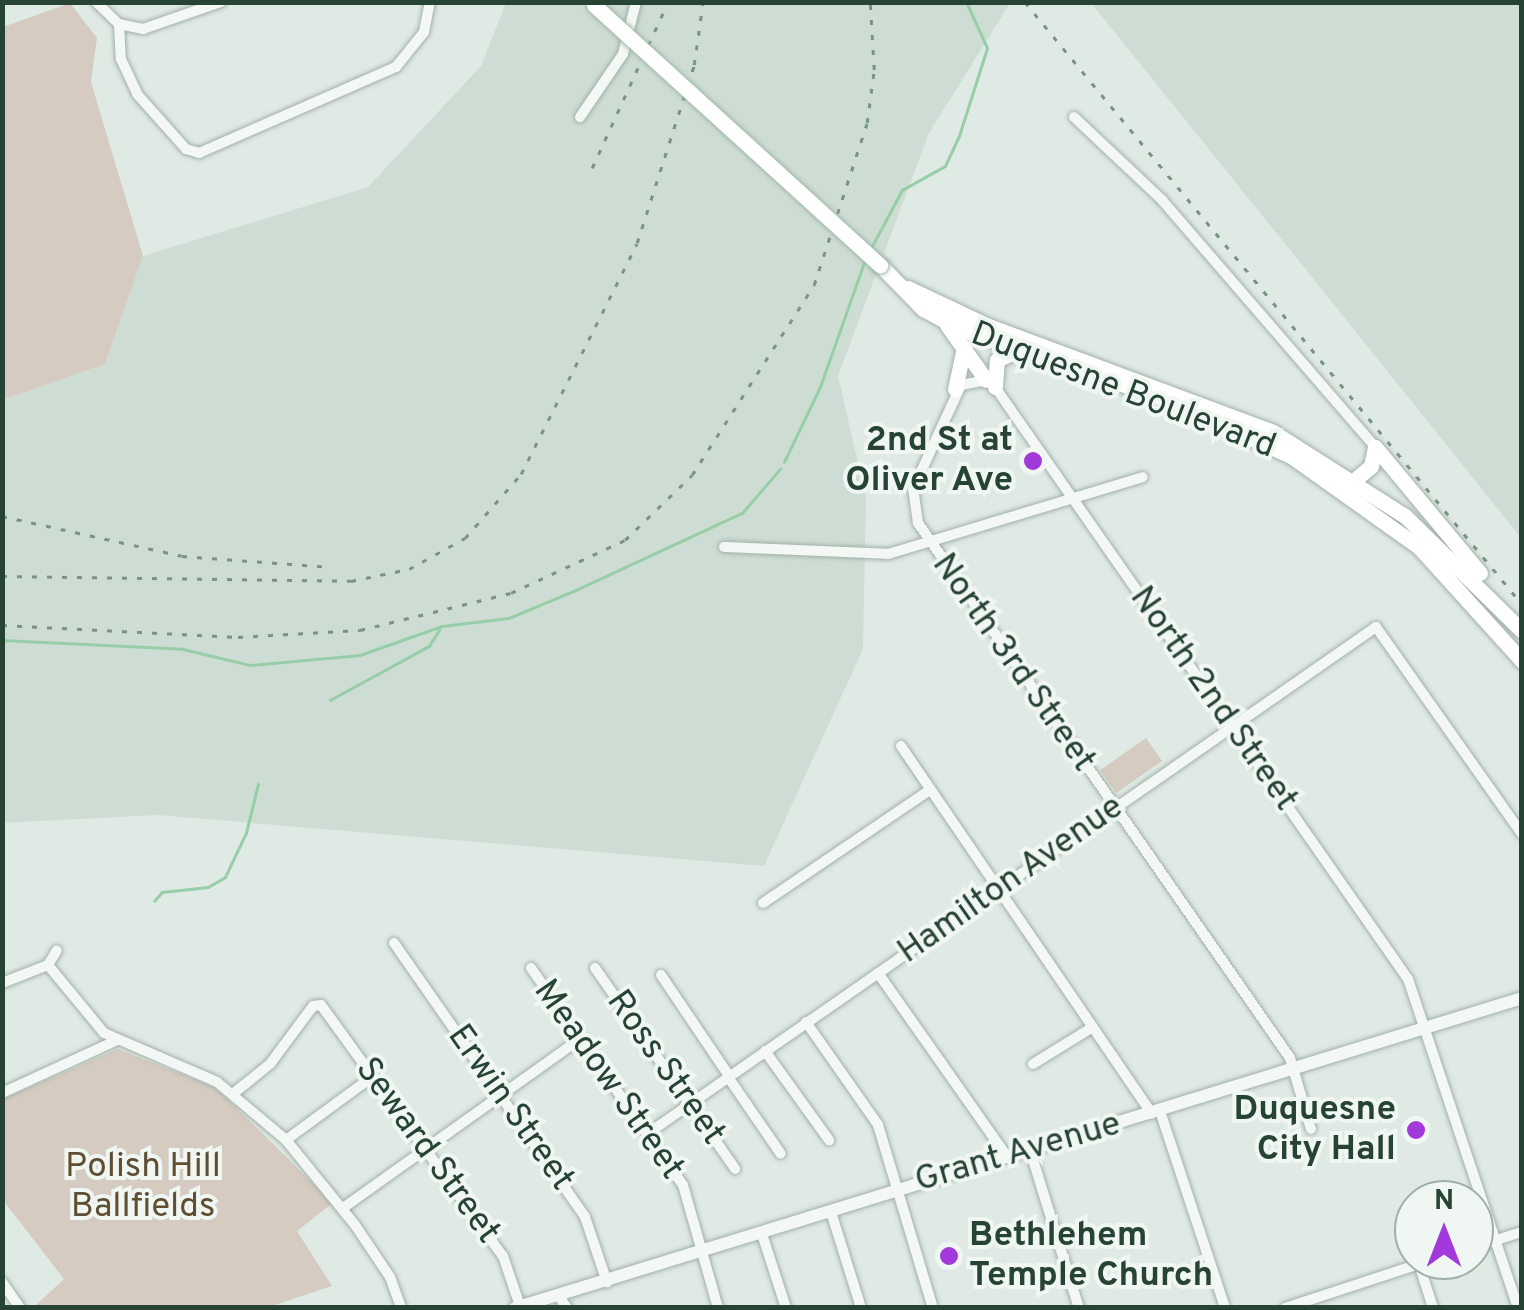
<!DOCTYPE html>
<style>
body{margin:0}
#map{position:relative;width:1524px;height:1310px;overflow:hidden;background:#e0eae4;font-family:Overpass,sans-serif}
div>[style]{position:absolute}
.built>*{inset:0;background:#ceddd3}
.green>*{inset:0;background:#d5cbc0;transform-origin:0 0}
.stream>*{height:2.5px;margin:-1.25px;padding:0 1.25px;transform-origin:1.25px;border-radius:1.25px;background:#97cea8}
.roads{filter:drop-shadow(0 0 2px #a1b1a8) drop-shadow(0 0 2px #a1b1a8)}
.minor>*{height:10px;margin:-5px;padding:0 5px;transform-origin:5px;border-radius:5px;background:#f3f8f5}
.tertiary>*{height:12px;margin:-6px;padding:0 6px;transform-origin:6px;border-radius:6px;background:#f3f8f5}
.primary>*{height:15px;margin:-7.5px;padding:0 7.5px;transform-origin:7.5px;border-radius:7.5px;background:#fff}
.rail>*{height:2.5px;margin-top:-1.25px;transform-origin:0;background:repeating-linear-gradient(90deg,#789584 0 5px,transparent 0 15px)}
.bridges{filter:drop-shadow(0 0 2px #9eb7a8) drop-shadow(0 0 2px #9eb7a8)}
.primary-bridge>*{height:15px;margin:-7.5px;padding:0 7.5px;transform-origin:7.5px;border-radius:7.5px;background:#fff}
.dots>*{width:28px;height:28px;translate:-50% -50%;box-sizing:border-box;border:5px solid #f0f7f3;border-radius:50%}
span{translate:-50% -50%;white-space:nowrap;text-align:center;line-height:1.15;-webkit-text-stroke:8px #f0f7f3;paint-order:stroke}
.street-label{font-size:35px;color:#274333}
.poi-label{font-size:35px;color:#274333;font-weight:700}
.right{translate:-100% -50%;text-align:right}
.left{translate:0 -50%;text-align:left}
.park-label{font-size:35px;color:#604e33}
.frame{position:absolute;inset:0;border:5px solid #274333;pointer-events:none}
.north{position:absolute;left:1394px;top:1180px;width:100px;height:100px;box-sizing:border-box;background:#f0f7f3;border:2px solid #a0afa6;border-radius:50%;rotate:0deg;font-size:28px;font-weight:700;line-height:40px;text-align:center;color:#274333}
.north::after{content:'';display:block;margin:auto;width:35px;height:45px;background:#a139db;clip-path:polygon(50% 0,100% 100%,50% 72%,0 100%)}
</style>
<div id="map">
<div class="built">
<i style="clip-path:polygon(506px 3px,1010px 3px,929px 133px,838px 376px,866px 497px,863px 649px,764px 866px,157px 815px,3px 823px,3px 400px,105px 364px,143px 256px,368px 187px,481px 66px)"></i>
<i style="clip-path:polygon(1091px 3px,1521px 3px,1521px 538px,1291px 251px)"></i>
</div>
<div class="green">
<i style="clip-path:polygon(70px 3px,97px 38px,91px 82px,143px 256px,105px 364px,3px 400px,3px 27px)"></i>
<i style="left:1146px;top:738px;width:28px;height:56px;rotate:55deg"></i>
<i style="clip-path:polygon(118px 1049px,216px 1088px,333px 1203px,297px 1231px,332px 1286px,269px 1307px,34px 1307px,64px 1279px,3px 1200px,3px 1099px)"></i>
</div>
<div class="stream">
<i style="left:871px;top:248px;width:66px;rotate:-61.9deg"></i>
<i style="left:902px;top:190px;width:49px;rotate:-29.2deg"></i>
<i style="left:945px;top:166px;width:33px;rotate:-65deg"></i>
<i style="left:959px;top:136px;width:92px;rotate:-72.3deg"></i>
<i style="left:987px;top:48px;width:51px;rotate:-114.5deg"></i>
<i style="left:784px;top:462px;width:83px;rotate:-64.4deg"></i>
<i style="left:820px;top:387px;width:135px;rotate:-70.5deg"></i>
<i style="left:2px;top:640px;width:181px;rotate:2.8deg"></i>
<i style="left:183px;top:649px;width:69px;rotate:13.4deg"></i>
<i style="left:250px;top:665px;width:110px;rotate:-5.2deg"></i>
<i style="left:360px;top:655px;width:87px;rotate:-19.5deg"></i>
<i style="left:442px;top:626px;width:67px;rotate:-6.8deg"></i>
<i style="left:509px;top:618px;width:73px;rotate:-22.7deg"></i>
<i style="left:576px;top:590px;width:183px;rotate:-24.9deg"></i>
<i style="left:742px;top:513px;width:58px;rotate:-49.2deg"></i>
<i style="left:330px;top:700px;width:113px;rotate:-28.6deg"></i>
<i style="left:429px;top:646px;width:19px;rotate:-58deg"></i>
<i style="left:154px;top:901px;width:12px;rotate:-48deg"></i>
<i style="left:162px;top:892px;width:46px;rotate:-6.2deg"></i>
<i style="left:208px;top:887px;width:20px;rotate:-30deg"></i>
<i style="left:225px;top:877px;width:49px;rotate:-64.5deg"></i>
<i style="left:246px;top:833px;width:50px;rotate:-76.2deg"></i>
</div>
<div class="roads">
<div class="minor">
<i style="left:96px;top:2px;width:32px;rotate:44deg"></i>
<i style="left:119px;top:24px;width:25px;rotate:12deg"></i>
<i style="left:143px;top:29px;width:83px;rotate:-19.1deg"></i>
<i style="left:119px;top:24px;width:35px;rotate:87deg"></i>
<i style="left:121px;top:59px;width:38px;rotate:65deg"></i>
<i style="left:137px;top:94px;width:74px;rotate:48.3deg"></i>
<i style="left:186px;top:149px;width:14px;rotate:17deg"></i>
<i style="left:199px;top:153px;width:215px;rotate:-23.6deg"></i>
<i style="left:396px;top:67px;width:45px;rotate:-51.3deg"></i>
<i style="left:424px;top:32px;width:31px;rotate:-79deg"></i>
<i style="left:580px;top:117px;width:76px;rotate:-55.7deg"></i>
<i style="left:623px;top:54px;width:54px;rotate:-76deg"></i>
<i style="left:1074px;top:117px;width:121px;rotate:43.3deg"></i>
<i style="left:1162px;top:200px;width:326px;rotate:49.2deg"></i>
<i style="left:724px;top:547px;width:164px;rotate:2.4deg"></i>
<i style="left:888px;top:554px;width:266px;rotate:-16.8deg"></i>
<i style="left:901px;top:746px;width:445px;rotate:55.7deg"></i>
<i style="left:763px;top:903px;width:198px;rotate:-34.1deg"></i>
<i style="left:394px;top:943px;width:334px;rotate:55.1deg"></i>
<i style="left:585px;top:1217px;width:69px;rotate:71.3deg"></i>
<i style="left:48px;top:965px;width:88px;rotate:50.5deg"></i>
<i style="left:104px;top:1033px;width:123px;rotate:23.4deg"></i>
<i style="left:217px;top:1082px;width:90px;rotate:40deg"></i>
<i style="left:286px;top:1140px;width:109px;rotate:50.9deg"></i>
<i style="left:355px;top:1225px;width:63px;rotate:56.1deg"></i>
<i style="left:390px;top:1277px;width:33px;rotate:70deg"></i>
<i style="left:531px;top:968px;width:265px;rotate:55deg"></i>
<i style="left:683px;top:1185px;width:128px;rotate:74.1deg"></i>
<i style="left:595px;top:968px;width:245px;rotate:55.1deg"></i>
<i style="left:878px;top:973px;width:226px;rotate:54.9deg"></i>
<i style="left:661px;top:975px;width:122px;rotate:56deg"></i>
<i style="left:2px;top:983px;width:49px;rotate:-21.4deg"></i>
<i style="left:48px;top:965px;width:17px;rotate:-59deg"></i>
<i style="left:806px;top:1022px;width:126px;rotate:55deg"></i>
<i style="left:878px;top:1125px;width:191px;rotate:73.3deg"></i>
<i style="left:765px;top:1051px;width:110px;rotate:54.3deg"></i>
<i style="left:1033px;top:1064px;width:68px;rotate:-31.8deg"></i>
<i style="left:728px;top:1077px;width:93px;rotate:55.5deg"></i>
<i style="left:2px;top:1093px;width:127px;rotate:-24.7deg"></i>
<i style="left:234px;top:1093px;width:46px;rotate:-38.9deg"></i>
<i style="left:270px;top:1064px;width:72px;rotate:-53.4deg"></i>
<i style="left:313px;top:1006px;width:8px;rotate:-7deg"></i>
<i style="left:321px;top:1005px;width:310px;rotate:54.1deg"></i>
<i style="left:503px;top:1256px;width:53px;rotate:71.2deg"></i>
<i style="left:1160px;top:1111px;width:207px;rotate:71.7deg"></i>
<i style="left:1311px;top:1129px;width:74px;rotate:-106.5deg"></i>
<i style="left:1290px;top:1058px;width:652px;rotate:-124.81deg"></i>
<i style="left:918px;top:523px;width:34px;rotate:-98deg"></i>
<i style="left:913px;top:489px;width:115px;rotate:-65.2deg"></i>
<i style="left:961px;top:385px;width:25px;rotate:-11deg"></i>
<i style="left:986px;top:380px;width:11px;rotate:38deg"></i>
<i style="left:995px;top:387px;width:722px;rotate:55.1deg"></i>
<i style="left:1408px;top:979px;width:347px;rotate:71.5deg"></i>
<i style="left:647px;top:1134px;width:888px;rotate:-34.82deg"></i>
<i style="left:1376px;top:627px;width:253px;rotate:54.8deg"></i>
<i style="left:286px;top:1140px;width:107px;rotate:-36.2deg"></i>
<i style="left:1030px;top:1150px;width:165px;rotate:72.8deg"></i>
<i style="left:343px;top:1208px;width:291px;rotate:-35.5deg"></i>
<i style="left:831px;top:1212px;width:101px;rotate:72.6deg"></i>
<i style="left:762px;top:1234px;width:78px;rotate:72deg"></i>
<i style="left:1474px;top:1247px;width:50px;rotate:-17.4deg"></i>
<i style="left:1419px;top:1264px;width:46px;rotate:72.3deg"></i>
<i style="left:2px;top:1282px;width:32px;rotate:55deg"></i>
<i style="left:558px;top:1295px;width:16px;rotate:55deg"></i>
<i style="left:1285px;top:1308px;width:154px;rotate:-18.2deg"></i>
</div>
<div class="tertiary">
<i style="left:515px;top:1308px;width:1054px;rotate:-17.11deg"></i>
</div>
<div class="primary">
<i style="left:880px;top:265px;width:62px;rotate:45.7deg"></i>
<i style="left:923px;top:309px;width:42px;rotate:28.4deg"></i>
<i style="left:960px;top:329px;width:208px;rotate:18.8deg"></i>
<i style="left:1157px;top:396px;width:147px;rotate:24.1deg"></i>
<i style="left:1291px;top:456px;width:157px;rotate:35.4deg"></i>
<i style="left:1419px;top:547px;width:154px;rotate:47.9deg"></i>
<i style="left:908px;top:288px;width:86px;rotate:25.4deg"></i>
<i style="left:986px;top:325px;width:306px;rotate:20.4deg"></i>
<i style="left:1273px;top:432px;width:156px;rotate:32.5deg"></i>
<i style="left:1405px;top:516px;width:164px;rotate:44.5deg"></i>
<i style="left:947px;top:325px;width:67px;rotate:54.7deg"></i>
<i style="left:995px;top:387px;width:27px;rotate:-86deg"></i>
<i style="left:997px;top:360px;width:22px;rotate:-27deg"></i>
<i style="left:955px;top:389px;width:43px;rotate:-77.9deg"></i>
<i style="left:1375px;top:447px;width:164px;rotate:50.2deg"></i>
<i style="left:1351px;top:483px;width:26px;rotate:-40deg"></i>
<i style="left:1371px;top:466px;width:19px;rotate:-78deg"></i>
</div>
</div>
<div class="rail">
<i style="left:1025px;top:2px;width:781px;rotate:50.46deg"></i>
<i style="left:592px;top:168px;width:183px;rotate:-65.4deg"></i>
<i style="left:2px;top:516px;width:184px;rotate:12.5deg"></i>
<i style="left:182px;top:556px;width:149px;rotate:4.2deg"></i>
<i style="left:2px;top:576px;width:349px;rotate:0.8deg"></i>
<i style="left:351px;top:581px;width:59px;rotate:-11.7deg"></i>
<i style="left:409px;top:569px;width:64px;rotate:-29deg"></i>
<i style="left:465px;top:538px;width:85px;rotate:-48.8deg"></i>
<i style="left:521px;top:474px;width:258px;rotate:-63.3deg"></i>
<i style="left:637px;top:243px;width:187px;rotate:-72.2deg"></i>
<i style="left:694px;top:65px;width:64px;rotate:-81.9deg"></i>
<i style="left:2px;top:625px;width:236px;rotate:2.9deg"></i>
<i style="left:238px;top:637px;width:122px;rotate:-3.3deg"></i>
<i style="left:360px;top:630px;width:155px;rotate:-13.8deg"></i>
<i style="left:511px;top:593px;width:126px;rotate:-24.9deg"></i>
<i style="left:625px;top:540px;width:93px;rotate:-44.1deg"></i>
<i style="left:692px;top:475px;width:226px;rotate:-57.3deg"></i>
<i style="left:814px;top:285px;width:170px;rotate:-71.9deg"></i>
<i style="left:867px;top:123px;width:53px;rotate:-82.5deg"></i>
<i style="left:874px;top:70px;width:68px;rotate:-93.4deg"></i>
</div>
<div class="bridges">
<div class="primary-bridge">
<i style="left:594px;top:5px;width:387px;rotate:42.3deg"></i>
</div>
</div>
<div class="dots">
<i style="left:1033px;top:461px;background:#a139db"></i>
<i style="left:1416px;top:1130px;background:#a139db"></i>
<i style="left:949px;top:1256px;background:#a139db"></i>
</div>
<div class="street-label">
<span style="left:1123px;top:391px;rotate:21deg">Duquesne Boulevard</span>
<span style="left:1013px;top:663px;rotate:55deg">North 3rd Street</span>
<span style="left:1213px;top:699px;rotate:55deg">North 2nd Street</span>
<span style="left:1011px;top:880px;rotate:-35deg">Hamilton Avenue</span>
<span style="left:665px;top:1068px;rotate:55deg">Ross Street</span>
<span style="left:608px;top:1080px;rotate:55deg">Meadow Street</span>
<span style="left:510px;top:1108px;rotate:55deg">Erwin Street</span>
<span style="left:427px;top:1151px;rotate:54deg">Seward Street</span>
<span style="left:1018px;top:1153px;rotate:-16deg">Grant Avenue</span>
</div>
<div class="poi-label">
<span class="right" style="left:1013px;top:461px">2nd St at<br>Oliver Ave</span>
<span class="right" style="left:1396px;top:1130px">Duquesne<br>City Hall</span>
<span class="left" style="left:969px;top:1256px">Bethlehem<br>Temple Church</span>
</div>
<div class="park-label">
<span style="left:143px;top:1187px">Polish Hill<br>Ballfields</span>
</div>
<div class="frame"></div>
<div class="north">N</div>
</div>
